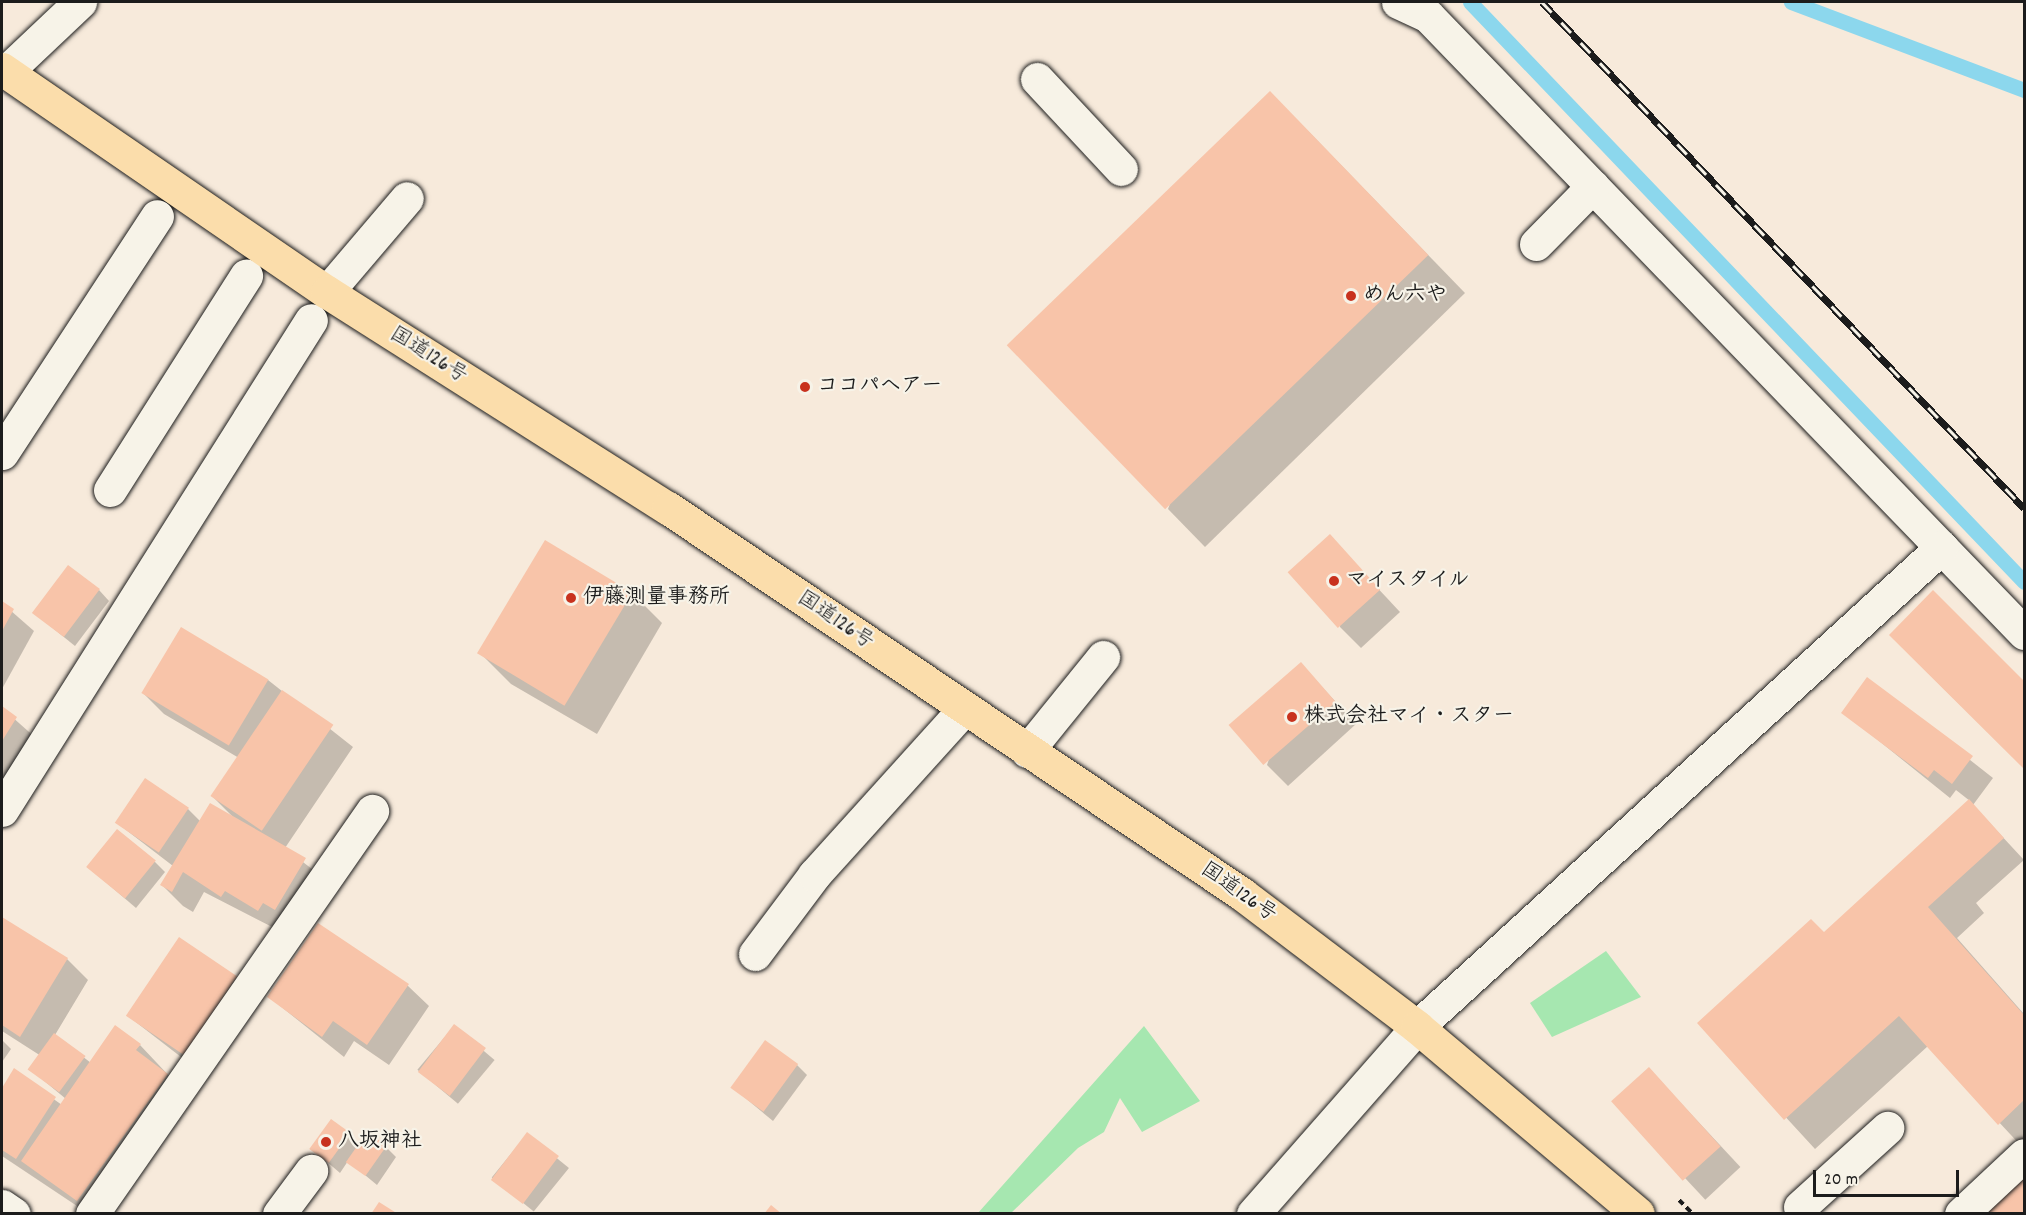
<!DOCTYPE html>
<meta charset="utf-8">
<style>
body{margin:0}
#map{position:relative;width:2026px;height:1215px;overflow:hidden;background:#f7eadb;font-family:Dekko,"Klee One",sans-serif}
div>[style]{position:absolute}
.green>*{inset:0;background:#a6e7b0}
.shadow>*{inset:0;background:#0003;transform-origin:0 0}
.stream>*{height:15px;margin:-7.5px;padding:0 7.5px;transform-origin:7.5px;border-radius:7.5px;background:#8cd7ed}
.building>*{inset:0;background:#f8c4a9;transform-origin:0 0}
.path>*{height:4px;margin-top:-2px;transform-origin:0;background:repeating-linear-gradient(90deg,#1c1c1c 0 6px,transparent 0 10.5px)}
.roads{filter:drop-shadow(0 0 2px #1c1c1c) drop-shadow(0 0 2px #1c1c1c)}
.minor>*{height:33px;margin:-16.5px;padding:0 16.5px;transform-origin:16.5px;border-radius:16.5px;background:#f7f3e8}
.highway>*{height:33px;margin:-16.5px;padding:0 16.5px;transform-origin:16.5px;border-radius:16.5px;background:#fbddab}
.rail>*{height:7px;margin-top:-3.5px;transform-origin:0;background:repeating-linear-gradient(90deg,#f7f3e8 0 14px,#1c1c1c 0 28px);box-sizing:border-box;border-block:2px solid #1c1c1c}
.dots>*{width:16px;height:16px;translate:-50% -50%;box-sizing:border-box;border:3px solid #f7f3e8;border-radius:50%}
span{translate:-50% -50%;white-space:nowrap;text-align:center;line-height:1.15;-webkit-text-stroke:4.5px #f7f3e8;paint-order:stroke}
.poi-label{font-size:21px;color:#1c1c1c;font-weight:700}
.left{translate:0 -50%;text-align:left}
.street-label{font-size:21px;color:#1c1c1c}
.frame{position:absolute;inset:0;border:3px solid #1c1c1c;pointer-events:none}
.scale{position:absolute;left:1813px;top:1170px;width:146px;height:27px;box-sizing:border-box;border:3px solid #1c1c1c;border-top:0;padding-left:8px;font-size:18px;line-height:21px;white-space:nowrap;color:#1c1c1c;-webkit-text-stroke:4px #f7f3e8;paint-order:stroke}
</style>
<div id="map">
<div class="green">
<i style="clip-path:polygon(1606px 951px,1641px 997px,1552px 1037px,1530px 1003px)"></i>
<i style="clip-path:polygon(1144px 1026px,1200px 1101px,1142px 1132px,1120px 1098px,1104px 1132px,1078px 1148px,1011px 1213px,978px 1213px)"></i>
</div>
<div class="shadow">
<i style="clip-path:polygon(1308px 131px,1465px 293px,1205px 547px,1168px 509px)"></i>
<i style="clip-path:polygon(1329px 536px,1400px 612px,1361px 648px,1340px 627px)"></i>
<i style="clip-path:polygon(99px 590px,109px 601px,75px 646px,34px 613px)"></i>
<i style="clip-path:polygon(1933px 592px,2024px 683px,2024px 768px,1921px 666px)"></i>
<i style="clip-path:polygon(632px 593px,662px 623px,597px 734px,511px 684px,481px 654px)"></i>
<i style="clip-path:polygon(2px 603px,34px 631px,2px 689px)"></i>
<i style="clip-path:polygon(1301px 664px,1356px 724px,1288px 786px,1267px 765px)"></i>
<i style="clip-path:polygon(1867px 679px,1993px 778px,1973px 805px,2024px 860px,1976px 903px,1984px 913px,1957px 938px,2024px 1014px,2024px 1149px,1928px 1046px,1815px 1149px,1699px 1023px,1824px 934px,1970px 801px,1956px 790px,1950px 798px,1843px 712px)"></i>
<i style="clip-path:polygon(268px 680px,353px 747px,285px 848px,326px 880px,280px 931px,204px 892px,193px 912px,183px 906px,162px 885px,173px 866px,117px 823px,188px 809px,200px 821px,232px 816px,213px 797px,239px 758px,164px 714px,143px 693px)"></i>
<i style="clip-path:polygon(2px 708px,37px 739px,2px 793px)"></i>
<i style="clip-path:polygon(155px 862px,165px 872px,136px 908px,88px 867px)"></i>
<i style="clip-path:polygon(2px 918px,67px 959px,88px 980px,55px 1035px,91px 1063px,140px 1045px,188px 1096px,89px 1214px,2px 1156px,2px 1090px,14px 1071px,62px 1105px,66px 1099px,31px 1070px,41px 1056px,2px 1031px)"></i>
<i style="clip-path:polygon(318px 926px,408px 986px,429px 1006px,389px 1065px,354px 1041px,344px 1057px,269px 997px)"></i>
<i style="clip-path:polygon(236px 977px,257px 998px,203px 1074px,128px 1016px)"></i>
<i style="left:454px;top:1026px;width:53px;height:57px;rotate:40deg"></i>
<i style="clip-path:polygon(2px 1040px,11px 1049px,2px 1062px)"></i>
<i style="clip-path:polygon(797px 1065px,807px 1075px,773px 1121px,732px 1087px)"></i>
<i style="left:1649px;top:1069px;width:134px;height:48px;rotate:47deg"></i>
<i style="clip-path:polygon(331px 1121px,360px 1145px,386px 1147px,396px 1157px,377px 1185px,348px 1161px,340px 1173px,312px 1149px)"></i>
<i style="left:527px;top:1134px;width:54px;height:56px;rotate:39deg"></i>
<i style="clip-path:polygon(2024px 1168px,2024px 1214px,1974px 1214px)"></i>
</div>
<div class="stream">
<i style="left:1470px;top:2px;width:802px;rotate:46.31deg"></i>
<i style="left:1791px;top:2px;width:249px;rotate:20.7deg"></i>
</div>
<div class="building">
<i style="left:1270px;top:91px;width:228px;height:366px;rotate:46deg"></i>
<i style="left:1330px;top:534px;width:75px;height:57px;rotate:48deg"></i>
<i style="left:545px;top:540px;width:102px;height:132px;rotate:31deg"></i>
<i style="left:68px;top:565px;width:40px;height:60px;rotate:37deg"></i>
<i style="clip-path:polygon(1933px 590px,2024px 681px,2024px 769px,1889px 635px)"></i>
<i style="clip-path:polygon(2px 601px,14px 609px,2px 631px)"></i>
<i style="left:181px;top:627px;width:102px;height:77px;rotate:31deg"></i>
<i style="left:1301px;top:662px;width:53px;height:96px;rotate:49deg"></i>
<i style="clip-path:polygon(1867px 677px,1973px 756px,1952px 784px,1934px 770px,1928px 778px,1841px 713px)"></i>
<i style="left:282px;top:690px;width:62px;height:128px;rotate:34deg"></i>
<i style="clip-path:polygon(2px 706px,17px 717px,2px 741px)"></i>
<i style="left:145px;top:778px;width:53px;height:54px;rotate:34deg"></i>
<i style="clip-path:polygon(1969px 799px,2004px 838px,1928px 907px,2024px 1015px,2024px 1100px,1998px 1125px,1899px 1016px,1784px 1120px,1697px 1023px,1811px 919px,1824px 932px)"></i>
<i style="clip-path:polygon(210px 803px,306px 858px,275px 910px,263px 903px,258px 911px,225px 891px,221px 897px,183px 872px,172px 892px,160px 885px)"></i>
<i style="left:117px;top:829px;width:50px;height:49px;rotate:39deg"></i>
<i style="clip-path:polygon(2px 917px,68px 958px,20px 1037px,2px 1025px)"></i>
<i style="clip-path:polygon(318px 923px,409px 984px,367px 1045px,333px 1021px,322px 1037px,267px 997px)"></i>
<i style="left:179px;top:937px;width:70px;height:95px;rotate:34deg"></i>
<i style="left:454px;top:1024px;width:40px;height:60px;rotate:37deg"></i>
<i style="clip-path:polygon(115px 1025px,141px 1044px,136px 1050px,168px 1074px,77px 1201px,21px 1161px)"></i>
<i style="left:54px;top:1033px;width:39px;height:45px;rotate:36deg"></i>
<i style="left:765px;top:1040px;width:41px;height:59px;rotate:36deg"></i>
<i style="left:1649px;top:1067px;width:107px;height:51px;rotate:48deg"></i>
<i style="clip-path:polygon(14px 1068px,56px 1097px,16px 1159px,2px 1150px,2px 1088px)"></i>
<i style="left:331px;top:1119px;width:24px;height:37px;rotate:36deg"></i>
<i style="left:367px;top:1132px;width:24px;height:37px;rotate:35deg"></i>
<i style="left:527px;top:1132px;width:40px;height:60px;rotate:37deg"></i>
<i style="clip-path:polygon(2024px 1166px,2024px 1214px,1972px 1214px)"></i>
<i style="clip-path:polygon(379px 1202px,398px 1214px,371px 1214px)"></i>
<i style="clip-path:polygon(771px 1205px,782px 1214px,764px 1214px)"></i>
</div>
<div class="path">
<i style="left:1679px;top:1200px;width:20px;rotate:45deg"></i>
</div>
<div class="roads">
<div class="minor">
<i style="left:1398px;top:2px;width:33px;rotate:25deg"></i>
<i style="left:1428px;top:16px;width:858px;rotate:45.99deg"></i>
<i style="left:6px;top:72px;width:102px;rotate:-43.4deg"></i>
<i style="left:1037px;top:79px;width:123px;rotate:47deg"></i>
<i style="left:1536px;top:244px;width:81px;rotate:-45.5deg"></i>
<i style="left:327px;top:292px;width:123px;rotate:-49.6deg"></i>
<i style="left:2px;top:453px;width:283px;rotate:-56.8deg"></i>
<i style="left:110px;top:490px;width:254px;rotate:-57.6deg"></i>
<i style="left:1027px;top:751px;width:121px;rotate:-51deg"></i>
<i style="left:2px;top:810px;width:579px;rotate:-57.76deg"></i>
<i style="left:755px;top:954px;width:99px;rotate:-53.2deg"></i>
<i style="left:814px;top:875px;width:224px;rotate:-47.9deg"></i>
<i style="left:2px;top:1206px;width:14px;rotate:34deg"></i>
<i style="left:1800px;top:1207px;width:118px;rotate:-42.2deg"></i>
<i style="left:92px;top:1214px;width:491px;rotate:-55.2deg"></i>
<i style="left:279px;top:1214px;width:54px;rotate:-53.3deg"></i>
<i style="left:1253px;top:1214px;width:249px;rotate:-48.7deg"></i>
<i style="left:1417px;top:1027px;width:711px;rotate:-42.44deg"></i>
<i style="left:1961px;top:1214px;width:86px;rotate:-43.1deg"></i>
</div>
<div class="highway">
<i style="left:2px;top:69px;width:394px;rotate:34.5deg"></i>
<i style="left:327px;top:292px;width:404px;rotate:32.4deg"></i>
<i style="left:668px;top:508px;width:692px;rotate:33.92deg"></i>
<i style="left:1242px;top:894px;width:220px;rotate:37.2deg"></i>
<i style="left:1417px;top:1027px;width:289px;rotate:40.2deg"></i>
</div>
</div>
<div class="rail">
<i style="left:1542px;top:2px;width:699px;rotate:46.39deg"></i>
</div>
<div class="dots">
<i style="left:1351px;top:296px;background:#c8321e"></i>
<i style="left:805px;top:387px;background:#c8321e"></i>
<i style="left:1334px;top:581px;background:#c8321e"></i>
<i style="left:571px;top:598px;background:#c8321e"></i>
<i style="left:1292px;top:717px;background:#c8321e"></i>
<i style="left:326px;top:1142px;background:#c8321e"></i>
</div>
<div class="poi-label">
<span class="left" style="left:1363px;top:296px">めん六や</span>
<span class="left" style="left:817px;top:387px">ココパヘアー</span>
<span class="left" style="left:1346px;top:581px">マイスタイル</span>
<span class="left" style="left:583px;top:598px">伊藤測量事務所</span>
<span class="left" style="left:1304px;top:717px">株式会社マイ・スター</span>
<span class="left" style="left:338px;top:1142px">八坂神社</span>
</div>
<div class="street-label">
<span style="left:428px;top:356px;rotate:32deg">国道126号</span>
<span style="left:835px;top:621px;rotate:34deg">国道126号</span>
<span style="left:1238px;top:893px;rotate:35deg">国道126号</span>
</div>
<div class="frame"></div>
<div class="scale">20 m</div>
</div>
